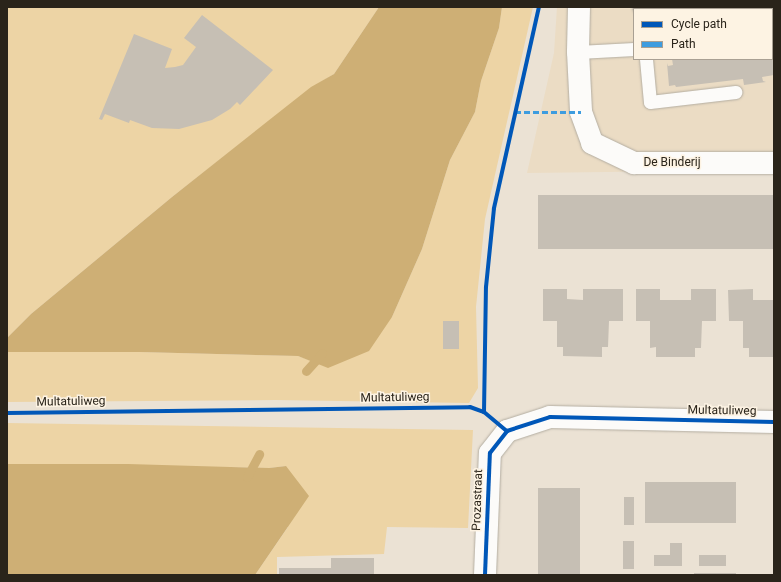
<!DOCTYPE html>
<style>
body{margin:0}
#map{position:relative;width:781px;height:582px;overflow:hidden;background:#ebe2d4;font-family:Roboto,sans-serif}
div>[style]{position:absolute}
.built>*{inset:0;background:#ebdcc4}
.green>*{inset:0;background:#edd4a5}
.water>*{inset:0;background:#ceaf75}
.stream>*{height:9px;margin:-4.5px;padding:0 4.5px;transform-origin:4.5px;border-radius:4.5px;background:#ceaf75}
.building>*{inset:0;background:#c6bfb4;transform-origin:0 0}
.roads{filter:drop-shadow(0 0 1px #b3ada1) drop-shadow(0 0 1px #b3ada1)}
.lane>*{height:13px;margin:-6.5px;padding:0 6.5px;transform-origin:6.5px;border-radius:6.5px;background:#fcfbf9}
.street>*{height:22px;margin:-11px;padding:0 11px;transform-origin:11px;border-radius:11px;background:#fcfbf9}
.quiet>*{height:3px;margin-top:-1.5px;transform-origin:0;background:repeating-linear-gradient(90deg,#3d9cdf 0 6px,transparent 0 9px)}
.cycleway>*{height:4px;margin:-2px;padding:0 2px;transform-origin:2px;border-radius:2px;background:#0057b8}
span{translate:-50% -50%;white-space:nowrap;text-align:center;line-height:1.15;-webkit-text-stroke:3px #fdf3e3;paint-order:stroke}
.street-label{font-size:12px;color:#2a241a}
.frame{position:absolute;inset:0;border:8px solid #2a241a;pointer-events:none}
.legend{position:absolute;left:633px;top:8px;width:140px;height:52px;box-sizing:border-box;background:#fdf3e3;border:1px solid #a9a093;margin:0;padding:5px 7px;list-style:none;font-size:12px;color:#2a241a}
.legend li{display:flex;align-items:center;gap:8px;height:20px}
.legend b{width:20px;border:1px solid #a9a093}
</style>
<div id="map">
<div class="built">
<i style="clip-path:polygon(evenodd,557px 7px,774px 7px,774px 170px,527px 173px,554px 53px,557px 7px,634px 9px,772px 9px,772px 59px,634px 59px,634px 9px)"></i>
</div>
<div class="green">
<i style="clip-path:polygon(7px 7px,379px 7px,334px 74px,311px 88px,172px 197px,31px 314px,7px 338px)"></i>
<i style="clip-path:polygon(502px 7px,533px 7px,485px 219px,476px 307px,478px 388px,469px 403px,275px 400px,7px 402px,7px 352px,139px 352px,298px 356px,312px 361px,392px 317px,422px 249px,450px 160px,475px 112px,481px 81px,499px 28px)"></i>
<i style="clip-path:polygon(7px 423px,473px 430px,468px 528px,387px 527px,384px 554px,277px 557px,277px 575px,255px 575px,288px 527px,286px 466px,269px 468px,7px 464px)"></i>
</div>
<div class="water">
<i style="clip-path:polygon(379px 7px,502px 7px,499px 28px,481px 81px,475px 112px,450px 160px,422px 249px,392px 317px,369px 351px,328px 368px,298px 356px,139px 352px,7px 352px,7px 338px,31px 314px,172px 197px,311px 87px,334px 74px)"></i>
<i style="clip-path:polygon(7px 464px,128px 464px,269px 468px,286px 466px,309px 496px,255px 575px,7px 575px)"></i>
</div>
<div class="stream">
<i style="left:306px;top:371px;width:24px;rotate:-48deg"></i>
<i style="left:247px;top:477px;width:26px;rotate:-62deg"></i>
</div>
<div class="building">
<i style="clip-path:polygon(659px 7px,774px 7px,774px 75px,762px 77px,763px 81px,766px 82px,744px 85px,743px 79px,676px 87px,675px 85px,669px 86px,667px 63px,668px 66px,673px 65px,672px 59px,772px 59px,772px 9px,660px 9px)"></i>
<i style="clip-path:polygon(202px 15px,273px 70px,240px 105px,237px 102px,230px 109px,212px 120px,179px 129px,152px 128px,130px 120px,129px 123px,105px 114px,102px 120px,99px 119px,134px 34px,172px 49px,165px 68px,175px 67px,183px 65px,196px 47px,184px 38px)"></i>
<i style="left:538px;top:195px;width:236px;height:54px"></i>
<i style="clip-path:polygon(543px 289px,567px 289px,567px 299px,583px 300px,583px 289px,623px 289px,623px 321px,609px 321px,608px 347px,602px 347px,602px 357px,563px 356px,563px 347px,557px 347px,557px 321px,543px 321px)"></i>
<i style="clip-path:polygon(636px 289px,660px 289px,660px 300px,691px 300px,691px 289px,716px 289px,716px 321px,702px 321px,701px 348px,695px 348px,695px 357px,656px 357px,656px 347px,650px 348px,650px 321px,636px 321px)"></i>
<i style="clip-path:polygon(753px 289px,753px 300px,774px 300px,774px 357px,749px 357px,749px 348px,743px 348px,743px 321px,729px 321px,728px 290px)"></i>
<i style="left:459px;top:321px;width:28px;height:16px;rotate:90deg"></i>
<i style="left:645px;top:482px;width:91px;height:41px"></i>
<i style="left:538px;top:488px;width:42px;height:87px"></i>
<i style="left:624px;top:497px;width:10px;height:28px"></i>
<i style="left:623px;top:541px;width:11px;height:28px"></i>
<i style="clip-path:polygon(670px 543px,682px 543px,682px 566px,654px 566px,654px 555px,670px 555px)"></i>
<i style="left:699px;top:555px;width:27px;height:11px"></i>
<i style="clip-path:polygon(331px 558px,374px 558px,374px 575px,279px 575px,279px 568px,331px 568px)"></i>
<i style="left:694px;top:573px;width:42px;height:2px"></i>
</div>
<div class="roads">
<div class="lane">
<i style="left:639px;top:7px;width:2px;rotate:63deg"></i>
<i style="left:578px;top:52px;width:56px;rotate:-3.1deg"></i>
<i style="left:646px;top:59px;width:43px;rotate:84.7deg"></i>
<i style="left:650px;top:102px;width:86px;rotate:-6.7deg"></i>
</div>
<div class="street">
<i style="left:579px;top:7px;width:45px;rotate:91.3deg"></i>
<i style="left:578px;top:52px;width:60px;rotate:87.1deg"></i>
<i style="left:581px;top:112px;width:33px;rotate:70deg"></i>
<i style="left:592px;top:143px;width:47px;rotate:25.5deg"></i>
<i style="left:634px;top:163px;width:140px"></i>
<i style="left:485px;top:575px;width:122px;rotate:-87.7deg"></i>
<i style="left:490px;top:453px;width:28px;rotate:-52deg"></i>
<i style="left:507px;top:431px;width:45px;rotate:-18deg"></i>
<i style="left:550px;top:417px;width:224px;rotate:1.3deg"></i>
</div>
</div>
<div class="quiet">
<i style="left:515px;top:112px;width:66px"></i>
</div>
<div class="cycleway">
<i style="left:484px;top:412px;width:125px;rotate:-89.1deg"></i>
<i style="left:486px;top:287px;width:79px;rotate:-84.2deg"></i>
<i style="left:494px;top:208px;width:206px;rotate:-77.4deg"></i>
<i style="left:7px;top:413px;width:463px;rotate:-0.7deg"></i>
<i style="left:470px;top:407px;width:15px;rotate:20deg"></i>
<i style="left:484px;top:412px;width:30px;rotate:40deg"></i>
<i style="left:507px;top:431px;width:45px;rotate:-18deg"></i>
<i style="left:550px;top:417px;width:224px;rotate:1.3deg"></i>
<i style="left:485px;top:575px;width:122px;rotate:-87.7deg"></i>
<i style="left:490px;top:453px;width:28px;rotate:-52deg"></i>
</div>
<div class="street-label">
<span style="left:672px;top:163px">De Binderij</span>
<span style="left:395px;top:398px;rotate:-1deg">Multatuliweg</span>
<span style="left:71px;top:402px;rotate:-1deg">Multatuliweg</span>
<span style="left:722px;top:411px;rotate:1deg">Multatuliweg</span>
<span style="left:478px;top:500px;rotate:-88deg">Prozastraat</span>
</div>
<div class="frame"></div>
<ul class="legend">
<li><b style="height:5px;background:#0057b8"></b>Cycle path</li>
<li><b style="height:5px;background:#3d9cdf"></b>Path</li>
</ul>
</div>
